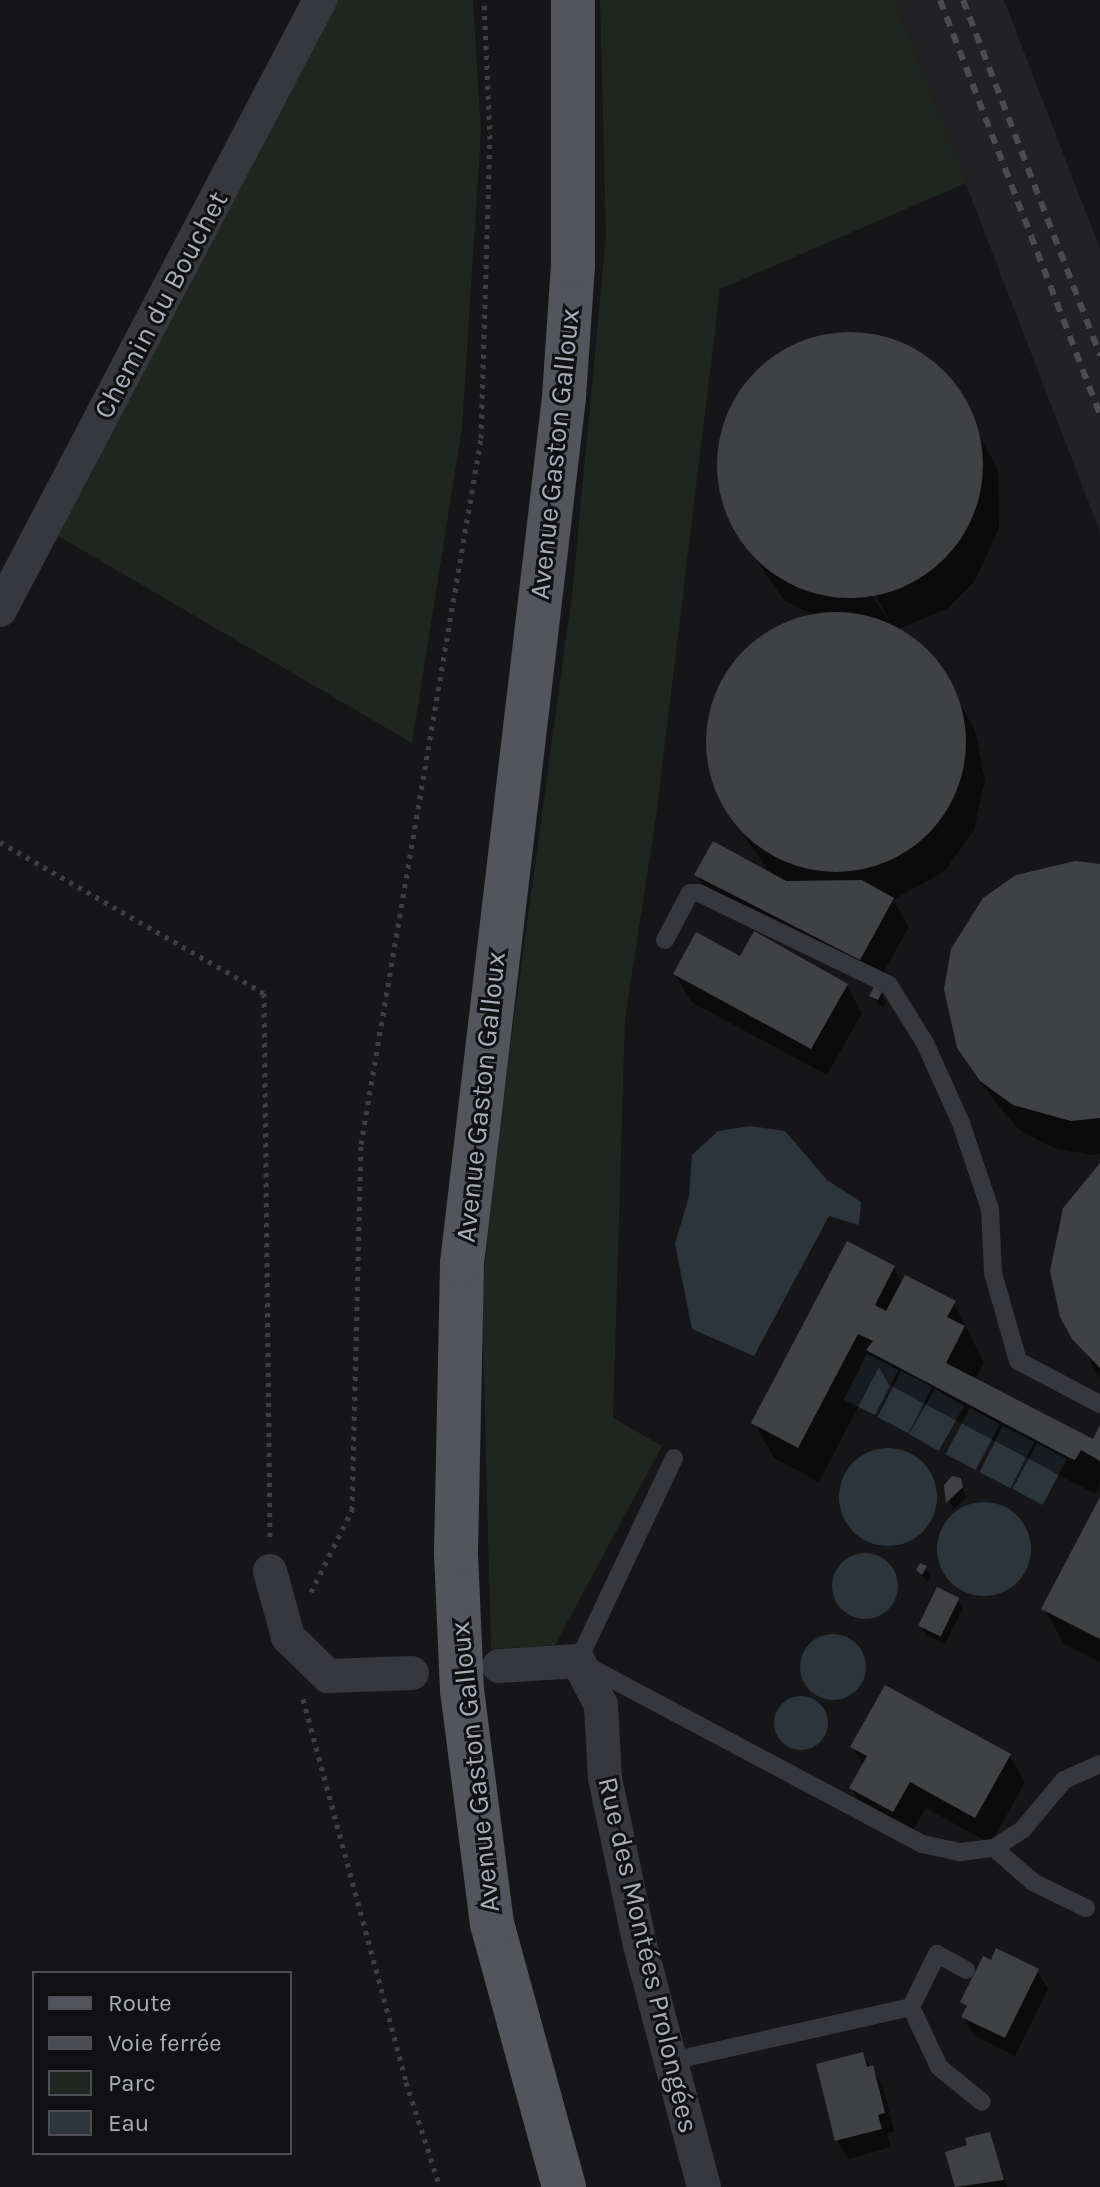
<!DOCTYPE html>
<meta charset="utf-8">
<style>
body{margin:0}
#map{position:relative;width:1100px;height:2187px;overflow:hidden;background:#161618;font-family:Karla,sans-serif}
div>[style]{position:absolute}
.built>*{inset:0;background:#222225}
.green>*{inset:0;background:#1e261f}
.water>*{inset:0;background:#2c353c;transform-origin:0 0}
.round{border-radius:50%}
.shadow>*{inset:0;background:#0007}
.building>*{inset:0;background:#404145;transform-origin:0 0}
.path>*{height:5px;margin-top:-2.5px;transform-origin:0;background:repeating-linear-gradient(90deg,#3d3f44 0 4px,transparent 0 10px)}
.lane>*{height:18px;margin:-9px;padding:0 9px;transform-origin:9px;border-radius:9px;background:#37383d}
.street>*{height:34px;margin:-17px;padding:0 17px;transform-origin:17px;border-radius:17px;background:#37383d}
.primary>*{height:44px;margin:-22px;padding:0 22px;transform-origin:22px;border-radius:22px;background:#53555c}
.rail>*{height:6px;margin-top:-3px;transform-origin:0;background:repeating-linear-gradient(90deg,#4a4c52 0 10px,transparent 0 18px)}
span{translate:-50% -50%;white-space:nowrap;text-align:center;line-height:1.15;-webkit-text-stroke:6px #111113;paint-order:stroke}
.street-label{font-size:28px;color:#a8adb8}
.legend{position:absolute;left:32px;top:1971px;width:260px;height:184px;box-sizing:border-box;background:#111113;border:2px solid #4d4f55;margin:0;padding:10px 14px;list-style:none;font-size:24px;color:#a8adb8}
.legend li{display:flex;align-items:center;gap:16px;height:40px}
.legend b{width:40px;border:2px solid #4d4f55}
</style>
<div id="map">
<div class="built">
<i style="clip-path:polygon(895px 0,1004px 0,1100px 249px,1100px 532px)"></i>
</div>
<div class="green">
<i style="clip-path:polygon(335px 0,473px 0,481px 131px,462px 428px,412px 743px,53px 533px)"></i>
<i style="clip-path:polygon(600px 0,895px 0,966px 183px,720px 289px,656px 817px,625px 1019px,613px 1418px,662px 1446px,555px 1645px,491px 1649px,482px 1307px,491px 1187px,573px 587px,606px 236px)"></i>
</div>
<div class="water">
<i style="clip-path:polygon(750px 1126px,785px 1131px,827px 1180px,861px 1202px,859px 1225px,829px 1216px,754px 1356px,692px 1329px,675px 1244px,689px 1196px,692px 1155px,718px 1131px)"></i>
<i style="left:867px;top:1354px;width:35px;height:51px;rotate:27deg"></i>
<i style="left:901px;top:1371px;width:35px;height:52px;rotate:27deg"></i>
<i style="left:935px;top:1389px;width:34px;height:52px;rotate:30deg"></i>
<i style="left:970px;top:1408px;width:34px;height:52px;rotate:28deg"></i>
<i style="left:1003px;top:1426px;width:35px;height:52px;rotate:27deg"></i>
<i style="left:1037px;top:1443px;width:34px;height:52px;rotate:28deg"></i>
<i class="round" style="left:839px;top:1448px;width:98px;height:98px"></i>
<i class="round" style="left:937px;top:1502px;width:94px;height:94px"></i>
<i class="round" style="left:832px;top:1553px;width:66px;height:66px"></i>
<i class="round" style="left:800px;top:1634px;width:66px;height:66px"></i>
<i class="round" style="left:774px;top:1696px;width:54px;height:54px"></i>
</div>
<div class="shadow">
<i style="clip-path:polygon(evenodd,830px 336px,868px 336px,922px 357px,951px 382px,998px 470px,999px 528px,975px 581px,948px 608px,894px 631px,925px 651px,954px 693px,975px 730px,985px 780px,974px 830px,945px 871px,893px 900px,909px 927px,876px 986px,712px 902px,697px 875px,771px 875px,723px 804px,708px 750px,717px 695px,748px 650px,795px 621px,817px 617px,784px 600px,738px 534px,719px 478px,721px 439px,746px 385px,775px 358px,830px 336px,870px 586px,894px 629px,867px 588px,870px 586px)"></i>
<i style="clip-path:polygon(1100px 867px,1100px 1154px,1092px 1155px,1053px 1148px,1018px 1129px,980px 1083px,959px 1047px)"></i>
<i style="clip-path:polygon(741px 959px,847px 986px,862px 1013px,827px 1075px,691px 1002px,675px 974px)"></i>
<i style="clip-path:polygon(881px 993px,886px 1002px,883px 1008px,871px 996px)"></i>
<i style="clip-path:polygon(1100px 1170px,1100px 1379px,1054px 1292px,1057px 1229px,1076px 1191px)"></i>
<i style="clip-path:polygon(894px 1268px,903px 1284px,954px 1303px,984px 1363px,975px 1380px,1094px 1441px,1100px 1430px,1100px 1485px,1095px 1494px,889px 1385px,879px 1367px,819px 1482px,774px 1458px,754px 1423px)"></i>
<i style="clip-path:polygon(959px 1480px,967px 1497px,953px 1510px,946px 1486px)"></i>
<i style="clip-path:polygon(1100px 1502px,1100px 1662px,1064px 1644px,1044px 1609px)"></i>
<i style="clip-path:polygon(926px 1568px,930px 1576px,927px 1582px,918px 1570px)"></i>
<i style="clip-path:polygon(958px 1600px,963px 1609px,945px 1644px,926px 1635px,921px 1626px)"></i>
<i style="clip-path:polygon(853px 1747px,1009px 1755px,1025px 1782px,991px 1844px,926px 1808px,909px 1838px,867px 1815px,851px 1788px,864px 1766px)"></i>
<i style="clip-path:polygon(1037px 1971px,1048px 1989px,1015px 2056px,974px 2035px,963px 2017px,967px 2010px,963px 2002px)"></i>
<i style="clip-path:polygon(862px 2054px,883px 2086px,894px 2131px,887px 2133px,891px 2147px,848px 2159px,837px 2140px)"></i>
<i style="clip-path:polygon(989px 2135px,1007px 2187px,957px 2187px,948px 2153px)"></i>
</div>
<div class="building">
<i class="round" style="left:717px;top:332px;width:266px;height:266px"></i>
<i class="round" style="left:706px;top:612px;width:260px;height:260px"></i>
<i style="clip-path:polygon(713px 841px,786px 881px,862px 880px,894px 898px,860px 960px,694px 875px)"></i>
<i style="clip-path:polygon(1075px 861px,1100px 864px,1100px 1118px,1071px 1121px,1013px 1105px,980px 1081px,957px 1048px,944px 989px,951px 949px,983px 898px,1016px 875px)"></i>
<i style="clip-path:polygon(754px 931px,848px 984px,811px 1049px,673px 974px,696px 932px,740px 956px)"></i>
<i style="clip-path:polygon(874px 987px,882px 992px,878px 1000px,869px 996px)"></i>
<i style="clip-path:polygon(1100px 1163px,1100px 1368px,1072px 1339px,1060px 1317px,1050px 1271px,1063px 1208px)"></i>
<i style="clip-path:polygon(847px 1241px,895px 1266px,875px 1305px,886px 1311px,905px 1275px,956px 1301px,947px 1317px,965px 1326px,946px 1363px,1093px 1439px,1100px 1425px,1100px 1461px,1081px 1450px,1075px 1460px,1070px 1458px,866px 1350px,873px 1341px,858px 1334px,798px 1448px,751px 1423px)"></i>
<i style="clip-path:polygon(952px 1476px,961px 1478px,963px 1487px,946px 1503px,944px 1485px)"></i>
<i style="clip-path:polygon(1100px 1497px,1100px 1639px,1041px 1609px)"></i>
<i style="clip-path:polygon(920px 1563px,927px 1566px,922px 1575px,916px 1570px)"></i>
<i style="left:937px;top:1587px;width:25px;height:43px;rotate:26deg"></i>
<i style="clip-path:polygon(885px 1685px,1011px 1754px,975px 1818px,910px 1782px,893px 1812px,849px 1788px,867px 1756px,850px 1747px)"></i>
<i style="clip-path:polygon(996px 1948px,1039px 1969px,1005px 2038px,961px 2017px,967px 2006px,960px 2002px,983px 1956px,991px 1960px)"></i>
<i style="clip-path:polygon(863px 2052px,867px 2067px,873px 2065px,885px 2113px,878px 2115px,882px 2129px,835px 2141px,816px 2064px)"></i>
<i style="clip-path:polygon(990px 2132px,1004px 2180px,955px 2187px,945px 2152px,967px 2145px,965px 2138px)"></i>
</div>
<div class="path">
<i style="left:0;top:842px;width:304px;rotate:29.8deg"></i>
<i style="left:264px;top:993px;width:547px;rotate:89.37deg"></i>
<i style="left:311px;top:1592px;width:92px;rotate:-63.4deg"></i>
<i style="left:352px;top:1510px;width:366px;rotate:-88.6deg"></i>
<i style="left:361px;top:1144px;width:716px;rotate:-80.35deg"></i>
<i style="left:481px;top:438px;width:299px;rotate:-88.3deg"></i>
<i style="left:490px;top:139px;width:139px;rotate:-92.5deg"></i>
<i style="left:303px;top:1699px;width:397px;rotate:74.9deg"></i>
<i style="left:406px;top:2082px;width:110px;rotate:72.1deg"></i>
</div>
<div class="lane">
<i style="left:665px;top:940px;width:53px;rotate:-62deg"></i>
<i style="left:690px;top:893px;width:9px"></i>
<i style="left:699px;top:893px;width:211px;rotate:25.8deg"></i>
<i style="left:889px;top:985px;width:68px;rotate:58.2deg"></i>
<i style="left:925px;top:1043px;width:88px;rotate:65.8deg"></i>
<i style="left:961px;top:1123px;width:91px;rotate:71.4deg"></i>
<i style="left:990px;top:1209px;width:64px;rotate:87.3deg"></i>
<i style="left:993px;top:1273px;width:91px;rotate:74.1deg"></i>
<i style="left:1018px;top:1361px;width:93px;rotate:27.7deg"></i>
<i style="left:674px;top:1458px;width:225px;rotate:115.3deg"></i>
<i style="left:578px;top:1661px;width:390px;rotate:28deg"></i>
<i style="left:922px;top:1844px;width:39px;rotate:12deg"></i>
<i style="left:960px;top:1852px;width:34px;rotate:-7deg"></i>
<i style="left:1086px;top:1908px;width:59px;rotate:-153.9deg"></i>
<i style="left:1033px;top:1882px;width:52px;rotate:-138.9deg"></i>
<i style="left:994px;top:1848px;width:35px;rotate:-33deg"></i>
<i style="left:1023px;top:1829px;width:64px;rotate:-50.1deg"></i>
<i style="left:1064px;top:1780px;width:39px;rotate:-24deg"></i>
<i style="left:966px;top:1970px;width:33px;rotate:-151deg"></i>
<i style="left:937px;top:1954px;width:59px;rotate:116.1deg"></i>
<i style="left:911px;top:2007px;width:66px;rotate:65deg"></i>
<i style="left:939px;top:2067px;width:55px;rotate:39.1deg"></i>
<i style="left:667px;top:2062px;width:250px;rotate:-12.7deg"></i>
</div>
<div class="street">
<i style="left:0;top:610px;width:689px;rotate:-62.32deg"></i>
<i style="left:270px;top:1571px;width:68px;rotate:74.7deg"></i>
<i style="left:288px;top:1637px;width:56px;rotate:44.3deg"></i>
<i style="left:328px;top:1676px;width:84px;rotate:-2deg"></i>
<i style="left:499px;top:1666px;width:79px;rotate:-3.6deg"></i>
<i style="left:578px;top:1661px;width:50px;rotate:62.4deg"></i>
<i style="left:601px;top:1705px;width:73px;rotate:86.9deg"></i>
<i style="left:605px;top:1778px;width:171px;rotate:78.2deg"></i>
<i style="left:640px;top:1945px;width:250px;rotate:75.2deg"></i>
</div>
<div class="primary">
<i style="left:564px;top:2187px;width:273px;rotate:-105.3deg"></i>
<i style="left:492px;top:1924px;width:235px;rotate:-97.3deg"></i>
<i style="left:462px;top:1691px;width:139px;rotate:-92.5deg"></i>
<i style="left:456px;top:1552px;width:289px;rotate:-88.8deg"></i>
<i style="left:462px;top:1263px;width:872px;rotate:-83.28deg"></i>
<i style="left:564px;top:397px;width:131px;rotate:-86.1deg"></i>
<i style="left:573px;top:266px;width:266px;rotate:-90deg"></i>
</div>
<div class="rail">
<i style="left:940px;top:0;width:444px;rotate:68.9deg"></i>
<i style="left:963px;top:0;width:381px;rotate:68.9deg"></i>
</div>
<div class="street-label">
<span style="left:161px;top:305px;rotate:-62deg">Chemin du Bouchet</span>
<span style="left:555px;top:454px;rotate:-84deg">Avenue Gaston Galloux</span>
<span style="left:481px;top:1097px;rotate:-84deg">Avenue Gaston Galloux</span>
<span style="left:475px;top:1767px;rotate:-96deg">Avenue Gaston Galloux</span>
<span style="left:648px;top:1955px;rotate:77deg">Rue des Montées Prolongées</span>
</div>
<ul class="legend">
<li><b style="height:10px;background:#53555c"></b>Route</li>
<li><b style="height:10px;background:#4a4c52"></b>Voie ferrée</li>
<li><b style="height:22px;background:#1e261f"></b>Parc</li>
<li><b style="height:22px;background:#2c353c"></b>Eau</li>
</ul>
</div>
